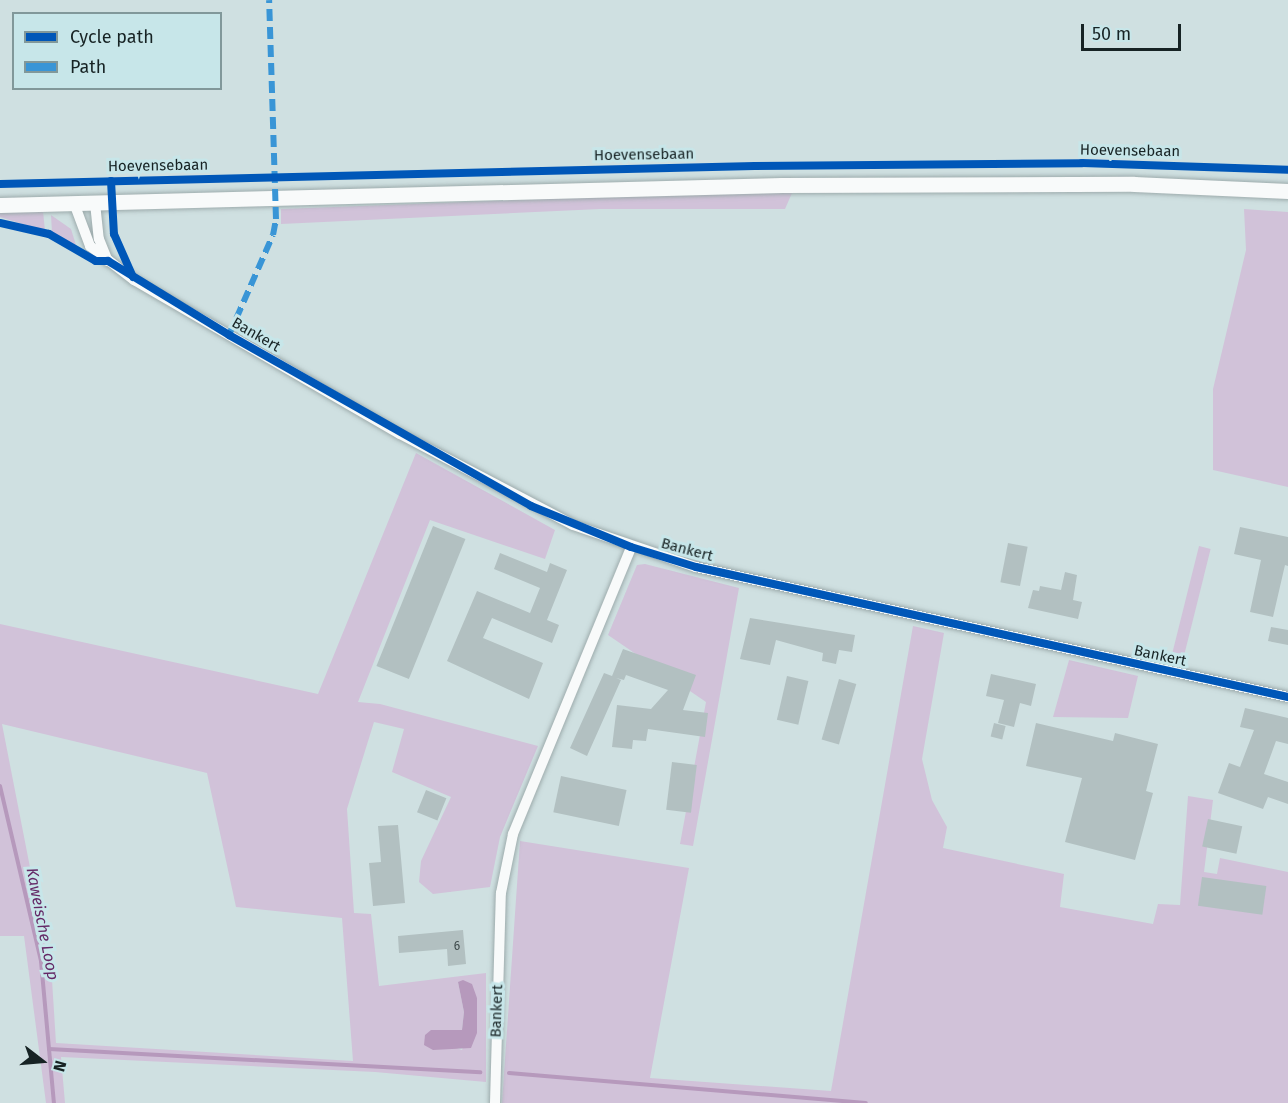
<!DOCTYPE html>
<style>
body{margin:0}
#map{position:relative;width:1288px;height:1103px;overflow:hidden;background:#cfe0e1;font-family:"Fira Sans",sans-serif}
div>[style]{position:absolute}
.green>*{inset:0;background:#d1c2d9;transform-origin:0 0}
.water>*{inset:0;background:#b699bc}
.stream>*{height:4px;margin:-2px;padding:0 2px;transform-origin:2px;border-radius:2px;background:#b699bc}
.building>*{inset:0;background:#b2c0c1;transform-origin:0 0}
.roads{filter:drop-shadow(0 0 2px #9dabac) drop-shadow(0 0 2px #9dabac)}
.street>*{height:10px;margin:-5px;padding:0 5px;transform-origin:5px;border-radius:5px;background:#f8fafa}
.secondary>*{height:15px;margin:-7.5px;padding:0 7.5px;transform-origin:7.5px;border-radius:7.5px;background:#f8fafa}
.quiet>*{height:6px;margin-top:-3px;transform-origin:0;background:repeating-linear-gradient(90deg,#3995d6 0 12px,transparent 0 18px)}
.cycleway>*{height:8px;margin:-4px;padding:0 4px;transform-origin:4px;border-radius:4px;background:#0057b8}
span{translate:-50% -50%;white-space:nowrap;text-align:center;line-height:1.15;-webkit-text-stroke:6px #c7e6e9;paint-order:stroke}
.number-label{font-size:12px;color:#3e4a4b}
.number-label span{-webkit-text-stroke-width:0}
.street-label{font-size:15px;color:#172324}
.water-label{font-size:16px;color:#642866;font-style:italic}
.legend{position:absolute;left:12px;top:12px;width:210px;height:78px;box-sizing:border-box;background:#c7e6e9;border:2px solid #81989a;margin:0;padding:8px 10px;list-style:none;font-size:18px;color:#172324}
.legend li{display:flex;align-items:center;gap:12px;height:30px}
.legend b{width:30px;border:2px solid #81989a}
.north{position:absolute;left:12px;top:1031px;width:60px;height:60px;-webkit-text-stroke:4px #c7e6e9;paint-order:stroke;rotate:106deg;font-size:16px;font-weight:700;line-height:24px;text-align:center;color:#172324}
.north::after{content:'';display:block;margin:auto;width:21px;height:27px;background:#172324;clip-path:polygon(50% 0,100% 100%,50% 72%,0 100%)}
.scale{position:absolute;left:1081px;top:24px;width:100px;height:27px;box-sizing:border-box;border:3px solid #172324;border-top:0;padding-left:8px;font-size:18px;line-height:21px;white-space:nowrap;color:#172324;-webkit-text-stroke:4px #c7e6e9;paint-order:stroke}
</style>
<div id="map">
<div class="green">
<i style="clip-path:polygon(699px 193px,792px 193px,785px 209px,600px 209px,281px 224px,281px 209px)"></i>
<i style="clip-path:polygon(1244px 209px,1288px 212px,1288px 487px,1213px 470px,1213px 389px,1246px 250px)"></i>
<i style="clip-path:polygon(43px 211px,45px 231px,0 217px,0 212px)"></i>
<i style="clip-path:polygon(51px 215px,71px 229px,76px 245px,52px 233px)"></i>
<i style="clip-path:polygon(evenodd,416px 453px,555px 530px,545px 559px,430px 520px,358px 702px,380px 704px,538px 746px,500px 837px,490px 887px,433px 894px,419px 882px,421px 861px,451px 797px,392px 772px,404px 729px,374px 722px,347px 809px,354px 913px,371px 914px,379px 986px,486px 973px,486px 1082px,375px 1072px,61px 1057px,65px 1103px,46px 1103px,24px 936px,0 936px,0 624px,318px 694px,416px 453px,2px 724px,207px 773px,236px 907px,342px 918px,353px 1061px,56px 1043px,52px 980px,2px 724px,416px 453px,458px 982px,477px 998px,475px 1016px,462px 1050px,453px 1047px,452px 1033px,462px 1030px,464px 1012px,458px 982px)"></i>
<i style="left:1199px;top:546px;width:12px;height:117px;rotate:14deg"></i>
<i style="clip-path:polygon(645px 564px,739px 588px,693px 846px,680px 844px,706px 702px,608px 635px,637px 565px)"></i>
<i style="clip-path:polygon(913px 626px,944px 633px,922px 759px,932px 800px,947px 827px,943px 848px,1064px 874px,1060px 907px,1153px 924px,1158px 904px,1180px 905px,1188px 796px,1213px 800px,1204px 872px,1217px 874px,1220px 858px,1288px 872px,1288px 1103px,502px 1103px,520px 841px,689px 868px,650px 1078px,831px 1091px)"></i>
<i style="clip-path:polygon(1069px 660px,1138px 676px,1128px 718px,1053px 717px)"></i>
</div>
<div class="water">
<i style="clip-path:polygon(463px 980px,472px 984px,477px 998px,477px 1033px,471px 1048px,433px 1050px,424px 1045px,425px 1035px,431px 1030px,462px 1030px,464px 1012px,458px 982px)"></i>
</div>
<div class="stream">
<i style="left:0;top:786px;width:180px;rotate:76.8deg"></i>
<i style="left:41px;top:961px;width:143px;rotate:84.8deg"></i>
<i style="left:49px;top:1049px;width:432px;rotate:3.1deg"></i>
<i style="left:509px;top:1073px;width:358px;rotate:4.8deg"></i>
</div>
<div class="building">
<i style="left:433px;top:526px;width:35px;height:151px;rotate:22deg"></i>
<i style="clip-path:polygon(1240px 527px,1288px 537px,1288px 566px,1285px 565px,1273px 617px,1250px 612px,1261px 560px,1234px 554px)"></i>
<i style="left:1008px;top:543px;width:20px;height:40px;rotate:11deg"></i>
<i style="clip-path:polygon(500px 553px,547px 572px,550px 563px,567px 570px,547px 620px,559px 625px,552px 643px,492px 618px,483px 638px,543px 663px,529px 699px,447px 661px,477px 591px,530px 613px,540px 588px,494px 569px)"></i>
<i style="clip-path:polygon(1065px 572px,1077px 575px,1073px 600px,1082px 602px,1078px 619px,1028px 608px,1033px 590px,1039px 591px,1040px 586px,1061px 590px)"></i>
<i style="clip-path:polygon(750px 618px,855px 635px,852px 652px,839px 650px,836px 664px,822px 661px,823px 653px,776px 640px,770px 665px,740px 659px)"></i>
<i style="clip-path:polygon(1271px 627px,1288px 630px,1288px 645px,1268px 641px)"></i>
<i style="clip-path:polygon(623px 649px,696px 675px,683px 710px,708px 713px,705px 737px,648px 729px,646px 741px,633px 740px,632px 749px,612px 747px,617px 705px,651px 709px,668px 690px,626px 675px,624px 680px,616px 678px,621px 680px,587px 756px,570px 748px,604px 673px,612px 676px)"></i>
<i style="clip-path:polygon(991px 674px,1036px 684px,1031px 706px,1020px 703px,1014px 727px,998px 723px,1004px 700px,986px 696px)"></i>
<i style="left:787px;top:676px;width:22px;height:45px;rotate:13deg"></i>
<i style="left:839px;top:679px;width:18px;height:63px;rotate:16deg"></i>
<i style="clip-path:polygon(1245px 708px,1288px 718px,1288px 744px,1276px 741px,1264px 774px,1288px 782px,1288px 804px,1268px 797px,1263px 809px,1218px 793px,1229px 763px,1240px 767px,1254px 730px,1240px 727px)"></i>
<i style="left:994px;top:723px;width:12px;height:14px;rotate:14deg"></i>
<i style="clip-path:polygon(1036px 723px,1113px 741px,1115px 733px,1158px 744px,1146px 791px,1153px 793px,1135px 860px,1065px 842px,1082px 778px,1026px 766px)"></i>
<i style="left:672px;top:762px;width:25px;height:48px;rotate:7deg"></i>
<i style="left:561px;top:776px;width:67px;height:37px;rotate:12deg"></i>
<i style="left:426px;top:790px;width:22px;height:24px;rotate:22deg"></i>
<i style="left:1208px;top:819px;width:35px;height:28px;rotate:12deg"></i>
<i style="clip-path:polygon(398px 825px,405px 903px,373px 906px,369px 863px,381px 862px,378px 826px)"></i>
<i style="left:1202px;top:877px;width:65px;height:29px;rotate:8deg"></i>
<i style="clip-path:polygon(463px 930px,466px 964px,448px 966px,447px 949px,399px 953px,398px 936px)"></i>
</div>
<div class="roads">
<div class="street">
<i style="left:74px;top:203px;width:46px;rotate:69.6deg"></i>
<i style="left:90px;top:246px;width:56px;rotate:37.7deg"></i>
<i style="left:134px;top:280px;width:307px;rotate:30.1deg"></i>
<i style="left:400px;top:434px;width:195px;rotate:27.7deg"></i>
<i style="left:573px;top:525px;width:130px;rotate:18.9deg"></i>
<i style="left:696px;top:567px;width:606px;rotate:12.39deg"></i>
<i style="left:95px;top:203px;width:36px;rotate:84deg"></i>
<i style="left:99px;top:239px;width:24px;rotate:68deg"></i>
<i style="left:495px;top:1103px;width:210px;rotate:-88.4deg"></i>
<i style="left:501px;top:893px;width:60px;rotate:-78.5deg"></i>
<i style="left:513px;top:834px;width:310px;rotate:-67.6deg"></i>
</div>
<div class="secondary">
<i style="left:0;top:205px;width:782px;rotate:-1.47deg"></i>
<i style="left:782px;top:185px;width:352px;rotate:-0.2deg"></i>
<i style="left:1134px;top:184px;width:154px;rotate:2.6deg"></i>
</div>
</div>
<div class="quiet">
<i style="left:229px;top:335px;width:109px;rotate:-66.3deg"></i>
<i style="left:273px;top:235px;width:16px;rotate:-79deg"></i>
<i style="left:276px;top:219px;width:219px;rotate:-91.8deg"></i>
</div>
<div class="cycleway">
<i style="left:111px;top:181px;width:53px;rotate:86.8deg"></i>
<i style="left:114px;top:234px;width:47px;rotate:66.2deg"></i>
<i style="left:0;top:184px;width:755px;rotate:-1.37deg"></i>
<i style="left:755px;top:166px;width:327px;rotate:-0.5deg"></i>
<i style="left:1082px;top:163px;width:206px;rotate:1.9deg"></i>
<i style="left:0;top:223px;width:50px;rotate:12.7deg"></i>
<i style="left:49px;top:234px;width:54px;rotate:29.9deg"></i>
<i style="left:96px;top:261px;width:12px"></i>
<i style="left:108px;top:261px;width:142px;rotate:31.4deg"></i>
<i style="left:229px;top:335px;width:347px;rotate:29.5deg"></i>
<i style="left:531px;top:506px;width:108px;rotate:22.3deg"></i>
<i style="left:631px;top:547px;width:68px;rotate:17.1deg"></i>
<i style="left:696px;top:567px;width:606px;rotate:12.39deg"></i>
</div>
<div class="number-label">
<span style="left:457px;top:947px">6</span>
</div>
<div class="street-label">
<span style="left:1130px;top:151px;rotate:1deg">Hoevensebaan</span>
<span style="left:644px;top:155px;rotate:-1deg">Hoevensebaan</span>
<span style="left:158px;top:166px;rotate:-1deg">Hoevensebaan</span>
<span style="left:256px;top:335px;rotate:30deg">Bankert</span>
<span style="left:687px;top:550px;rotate:15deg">Bankert</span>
<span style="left:1160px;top:656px;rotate:12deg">Bankert</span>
<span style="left:497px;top:1011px;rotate:-88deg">Bankert</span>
</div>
<div class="water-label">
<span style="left:42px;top:924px;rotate:79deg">Kaweische Loop</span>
</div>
<ul class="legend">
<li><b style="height:8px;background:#0057b8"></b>Cycle path</li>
<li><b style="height:8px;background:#3995d6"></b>Path</li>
</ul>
<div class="north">N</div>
<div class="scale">50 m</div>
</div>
